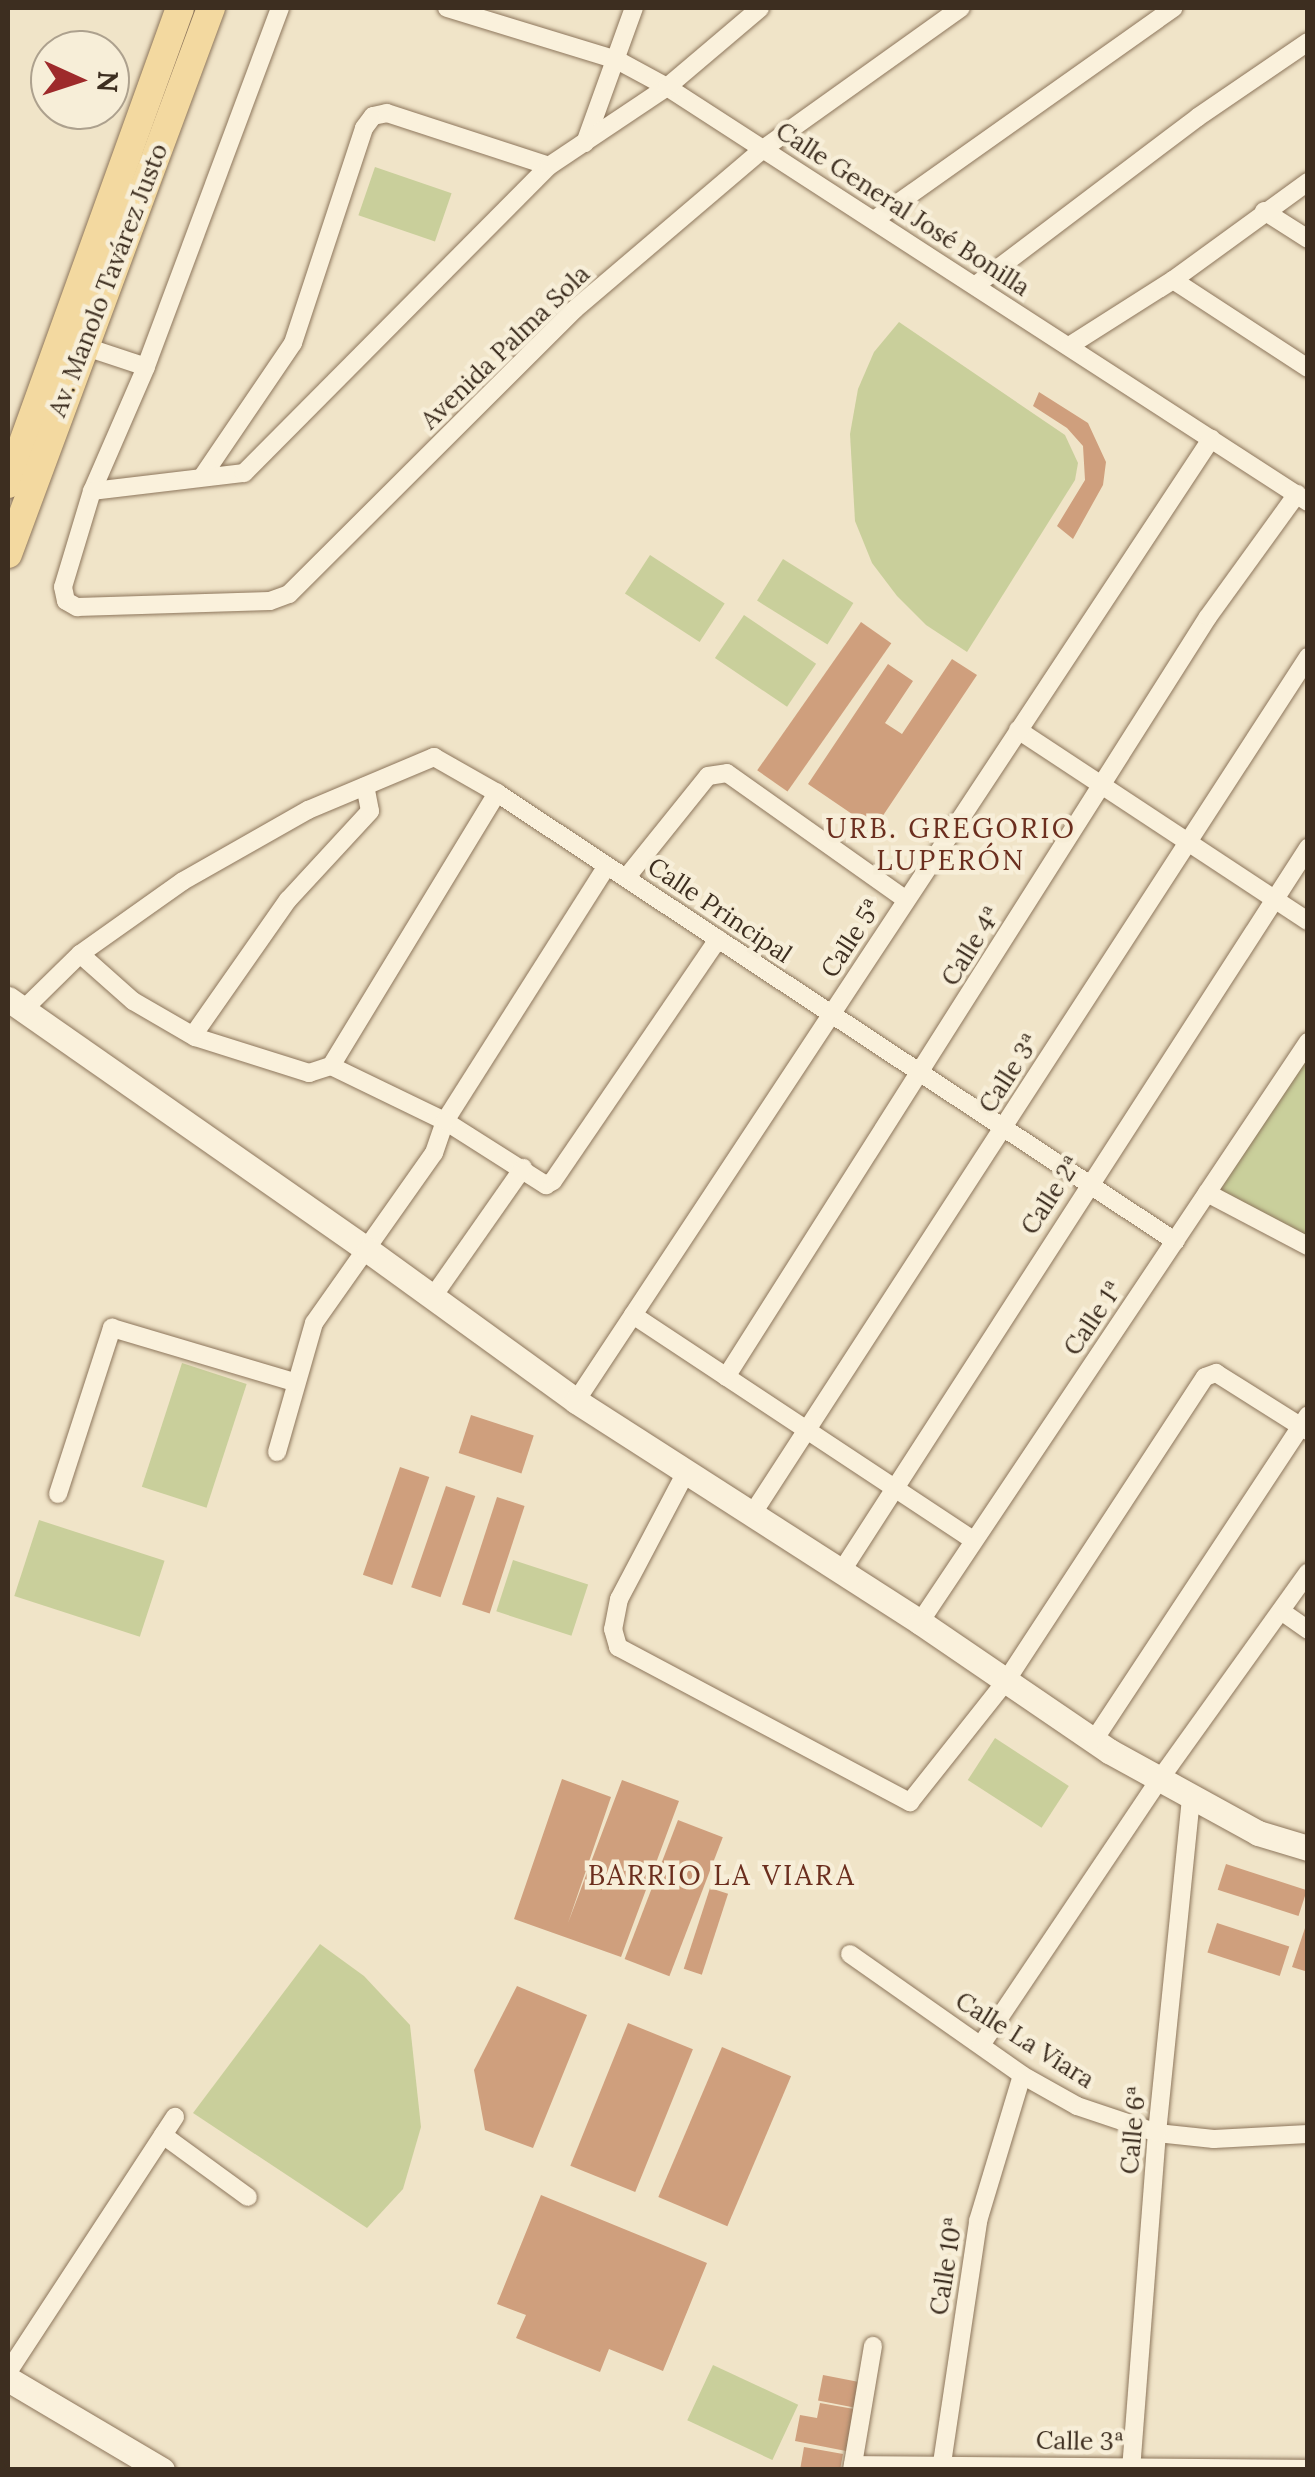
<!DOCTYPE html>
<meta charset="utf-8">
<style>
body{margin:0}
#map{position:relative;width:1315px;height:2477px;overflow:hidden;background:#f0e4c8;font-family:Lora,serif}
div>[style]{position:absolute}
.green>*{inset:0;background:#c9cf9b;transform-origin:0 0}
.building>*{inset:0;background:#cf9f7d;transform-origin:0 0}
.roads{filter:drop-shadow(0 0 2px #8d765c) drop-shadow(0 0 2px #8d765c)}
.street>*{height:18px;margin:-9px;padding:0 9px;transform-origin:9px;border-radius:9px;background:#faf1dc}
.secondary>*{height:25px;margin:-12.5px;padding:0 12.5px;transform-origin:12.5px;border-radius:12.5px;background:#faf1dc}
.primary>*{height:28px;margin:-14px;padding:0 14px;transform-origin:14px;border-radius:14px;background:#f3d9a0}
span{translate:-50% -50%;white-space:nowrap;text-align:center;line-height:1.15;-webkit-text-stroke:9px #f7eed8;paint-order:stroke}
.street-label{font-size:25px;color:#3d2e20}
.neighbourhood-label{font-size:28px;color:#6b2e1e;letter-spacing:2.5px}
.frame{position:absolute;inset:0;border:10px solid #3d2e20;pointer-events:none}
.north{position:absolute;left:30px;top:30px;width:100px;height:100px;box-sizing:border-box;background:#f7eed8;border:2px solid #ada18e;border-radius:50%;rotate:93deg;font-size:28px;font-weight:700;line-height:40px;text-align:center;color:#3d2e20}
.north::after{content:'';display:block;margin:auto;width:35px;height:45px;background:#9e2a2b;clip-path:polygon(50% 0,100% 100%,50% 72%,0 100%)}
</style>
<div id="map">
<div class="green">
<i style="left:375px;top:167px;width:81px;height:51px;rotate:19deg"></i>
<i style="clip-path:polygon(899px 322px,1065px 435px,1078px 463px,1075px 480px,967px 652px,926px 625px,897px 596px,872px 563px,855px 521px,850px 434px,858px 389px,874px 352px)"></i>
<i style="left:650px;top:555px;width:89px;height:46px;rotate:33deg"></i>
<i style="left:783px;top:559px;width:83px;height:49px;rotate:32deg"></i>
<i style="left:744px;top:615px;width:87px;height:52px;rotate:34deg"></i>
<i style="clip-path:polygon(1307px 1042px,1307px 1246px,1207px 1193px)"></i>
<i style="left:182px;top:1363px;width:68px;height:130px;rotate:18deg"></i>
<i style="left:39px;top:1520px;width:132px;height:80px;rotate:18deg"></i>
<i style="left:513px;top:1560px;width:79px;height:54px;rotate:18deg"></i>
<i style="left:995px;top:1738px;width:88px;height:50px;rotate:33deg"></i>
<i style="clip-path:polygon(320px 1944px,364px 1976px,410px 2025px,421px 2127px,403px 2189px,367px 2228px,193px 2113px)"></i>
<i style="left:713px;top:2365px;width:94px;height:61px;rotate:25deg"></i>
</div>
<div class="building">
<i style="clip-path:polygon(1039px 392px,1088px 423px,1106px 462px,1103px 485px,1073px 539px,1057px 526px,1085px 480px,1083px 446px,1067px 428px,1033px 406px)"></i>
<i style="left:861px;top:622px;width:37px;height:181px;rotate:35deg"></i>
<i style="clip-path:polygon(952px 659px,977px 675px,874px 829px,808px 784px,888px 664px,913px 681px,885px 723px,902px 734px)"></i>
<i style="left:471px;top:1415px;width:66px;height:40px;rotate:18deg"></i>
<i style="left:400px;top:1467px;width:31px;height:114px;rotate:19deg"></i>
<i style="left:446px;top:1486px;width:31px;height:107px;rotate:19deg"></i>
<i style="left:497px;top:1497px;width:29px;height:113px;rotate:18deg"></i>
<i style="clip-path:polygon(562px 1779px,611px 1797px,568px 1923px,622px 1780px,679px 1801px,621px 1957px,514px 1919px)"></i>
<i style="left:678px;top:1820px;width:48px;height:149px;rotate:21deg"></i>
<i style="left:1226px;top:1864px;width:85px;height:27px;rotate:18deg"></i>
<i style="left:710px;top:1888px;width:19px;height:85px;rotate:18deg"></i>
<i style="clip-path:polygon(1308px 1919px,1308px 1972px,1292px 1967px)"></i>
<i style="left:1217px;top:1923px;width:76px;height:31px;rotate:18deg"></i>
<i style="clip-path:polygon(517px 1986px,587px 2015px,533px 2148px,485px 2130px,474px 2070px)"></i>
<i style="left:628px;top:2023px;width:70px;height:154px;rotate:22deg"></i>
<i style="left:722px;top:2047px;width:75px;height:163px;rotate:23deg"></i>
<i style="clip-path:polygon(541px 2195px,707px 2263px,663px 2371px,609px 2349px,600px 2372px,516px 2338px,526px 2315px,497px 2304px)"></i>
<i style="left:823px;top:2375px;width:38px;height:26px;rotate:11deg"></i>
<i style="clip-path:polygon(820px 2403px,854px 2409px,846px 2451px,795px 2441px,800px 2415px,817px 2418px)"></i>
<i style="clip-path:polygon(804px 2447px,843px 2454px,840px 2470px,800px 2470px)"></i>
</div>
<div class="roads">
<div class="street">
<i style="left:280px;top:8px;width:383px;rotate:110.5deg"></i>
<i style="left:146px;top:367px;width:135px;rotate:113.5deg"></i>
<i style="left:92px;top:491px;width:100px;rotate:106.8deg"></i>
<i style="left:63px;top:587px;width:14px;rotate:78deg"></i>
<i style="left:66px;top:601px;width:13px;rotate:29deg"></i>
<i style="left:77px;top:607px;width:193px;rotate:-1.8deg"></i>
<i style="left:270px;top:601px;width:20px;rotate:-20deg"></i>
<i style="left:289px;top:594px;width:404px;rotate:-44.9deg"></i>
<i style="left:575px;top:309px;width:247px;rotate:-40.4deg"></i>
<i style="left:763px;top:149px;width:243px;rotate:-35.5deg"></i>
<i style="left:447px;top:8px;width:178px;rotate:17deg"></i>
<i style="left:617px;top:60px;width:57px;rotate:28.4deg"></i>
<i style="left:667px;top:87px;width:764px;rotate:32.92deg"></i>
<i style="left:585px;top:143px;width:144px;rotate:-70.1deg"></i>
<i style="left:1264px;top:211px;width:52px;rotate:32.5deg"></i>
<i style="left:874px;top:220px;width:367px;rotate:-35.3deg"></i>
<i style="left:1173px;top:280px;width:161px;rotate:33.1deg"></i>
<i style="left:976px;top:285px;width:278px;rotate:-37.1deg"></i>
<i style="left:1198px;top:117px;width:133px;rotate:-34.3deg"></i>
<i style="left:83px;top:346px;width:66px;rotate:18.4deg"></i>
<i style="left:1069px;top:346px;width:123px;rotate:-32.4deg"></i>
<i style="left:1173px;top:280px;width:167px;rotate:-36deg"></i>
<i style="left:202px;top:477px;width:162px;rotate:-55.8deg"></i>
<i style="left:293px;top:343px;width:226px;rotate:-71.7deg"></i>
<i style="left:364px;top:128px;width:15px;rotate:-53deg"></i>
<i style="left:373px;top:116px;width:14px;rotate:-12deg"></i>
<i style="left:387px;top:113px;width:170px;rotate:18.1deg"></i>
<i style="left:92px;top:491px;width:153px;rotate:-6.8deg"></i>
<i style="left:244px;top:473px;width:433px;rotate:-45.2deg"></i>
<i style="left:549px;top:166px;width:142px;rotate:-33.8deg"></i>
<i style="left:667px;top:87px;width:122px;rotate:-40.3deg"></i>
<i style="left:1018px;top:730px;width:347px;rotate:33.4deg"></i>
<i style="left:626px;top:878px;width:131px;rotate:-51.2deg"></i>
<i style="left:708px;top:776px;width:19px;rotate:-9deg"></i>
<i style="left:727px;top:773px;width:218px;rotate:35.3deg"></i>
<i style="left:80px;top:954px;width:71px;rotate:41.6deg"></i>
<i style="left:133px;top:1001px;width:72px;rotate:30.1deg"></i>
<i style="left:195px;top:1037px;width:120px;rotate:17.5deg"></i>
<i style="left:309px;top:1073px;width:23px;rotate:-18deg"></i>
<i style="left:331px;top:1066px;width:127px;rotate:25.8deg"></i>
<i style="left:445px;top:1121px;width:120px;rotate:32.4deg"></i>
<i style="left:546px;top:1185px;width:8px;rotate:-30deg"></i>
<i style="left:553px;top:1181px;width:293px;rotate:-55.7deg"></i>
<i style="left:24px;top:1009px;width:78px;rotate:-44.5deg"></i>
<i style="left:80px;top:954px;width:126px;rotate:-35.3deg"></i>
<i style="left:183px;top:881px;width:144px;rotate:-29.6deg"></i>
<i style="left:308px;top:810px;width:137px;rotate:-22.8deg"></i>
<i style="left:434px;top:757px;width:73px;rotate:29.7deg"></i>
<i style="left:497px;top:793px;width:813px;rotate:33.46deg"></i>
<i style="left:194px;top:1034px;width:164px;rotate:-55deg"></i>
<i style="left:288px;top:900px;width:121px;rotate:-47.3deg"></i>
<i style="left:370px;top:811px;width:25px;rotate:-101deg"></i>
<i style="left:331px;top:1066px;width:320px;rotate:-58.7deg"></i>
<i style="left:1207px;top:1193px;width:114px;rotate:27.7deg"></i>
<i style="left:432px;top:1298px;width:159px;rotate:-55deg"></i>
<i style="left:633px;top:1315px;width:1050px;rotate:-56.58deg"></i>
<i style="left:726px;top:1377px;width:900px;rotate:-57.62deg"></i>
<i style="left:1208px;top:617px;width:152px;rotate:-54.1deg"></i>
<i style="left:576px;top:1401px;width:103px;rotate:-56.5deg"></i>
<i style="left:633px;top:1315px;width:406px;rotate:33.5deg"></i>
<i style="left:277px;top:1452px;width:134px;rotate:-74deg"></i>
<i style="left:314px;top:1323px;width:208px;rotate:-54.8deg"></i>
<i style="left:434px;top:1153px;width:34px;rotate:-71deg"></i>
<i style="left:445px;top:1121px;width:302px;rotate:-57.6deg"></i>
<i style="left:685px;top:1474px;width:141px;rotate:117.8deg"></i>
<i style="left:619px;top:1599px;width:31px;rotate:101deg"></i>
<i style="left:613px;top:1629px;width:19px;rotate:74deg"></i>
<i style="left:618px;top:1647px;width:331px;rotate:28deg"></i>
<i style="left:910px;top:1802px;width:154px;rotate:-51.6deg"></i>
<i style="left:1006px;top:1681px;width:363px;rotate:-56.8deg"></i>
<i style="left:1205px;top:1377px;width:12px;rotate:-20deg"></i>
<i style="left:1216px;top:1373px;width:109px;rotate:32.2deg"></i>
<i style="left:58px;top:1494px;width:175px;rotate:-72deg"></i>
<i style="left:112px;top:1328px;width:190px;rotate:16.5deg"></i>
<i style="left:751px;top:1516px;width:1024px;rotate:-57.04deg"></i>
<i style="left:841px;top:1572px;width:862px;rotate:-57.18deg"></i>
<i style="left:1281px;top:1611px;width:33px;rotate:35deg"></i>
<i style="left:920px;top:1622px;width:698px;rotate:-56.22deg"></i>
<i style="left:1094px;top:1740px;width:389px;rotate:-56.6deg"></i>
<i style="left:850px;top:1954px;width:210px;rotate:35.1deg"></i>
<i style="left:1022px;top:2075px;width:63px;rotate:29.4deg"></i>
<i style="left:1077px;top:2106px;width:84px;rotate:18.6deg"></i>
<i style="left:1157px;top:2133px;width:57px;rotate:6deg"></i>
<i style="left:1214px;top:2139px;width:94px;rotate:-3deg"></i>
<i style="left:981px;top:2045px;width:321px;rotate:-56.1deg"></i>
<i style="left:1160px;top:1779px;width:254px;rotate:-54.4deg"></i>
<i style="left:163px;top:2135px;width:105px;rotate:36.1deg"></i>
<i style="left:8px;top:2372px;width:305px;rotate:-56.8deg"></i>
<i style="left:853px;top:2465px;width:455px;rotate:0.5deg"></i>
<i style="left:852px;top:2470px;width:126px;rotate:-80.4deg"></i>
<i style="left:941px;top:2470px;width:252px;rotate:-81.5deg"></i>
<i style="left:978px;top:2221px;width:152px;rotate:-73.2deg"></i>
<i style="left:1131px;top:2470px;width:338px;rotate:-85.6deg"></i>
<i style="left:1157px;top:2133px;width:339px;rotate:-84.2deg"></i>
</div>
<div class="secondary">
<i style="left:8px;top:999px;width:440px;rotate:34.9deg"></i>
<i style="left:369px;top:1251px;width:256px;rotate:35.9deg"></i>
<i style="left:576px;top:1401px;width:409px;rotate:32.7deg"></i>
<i style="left:920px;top:1622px;width:229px;rotate:34.3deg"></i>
<i style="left:1109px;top:1751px;width:170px;rotate:28.8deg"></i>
<i style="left:1258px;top:1833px;width:52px;rotate:16.7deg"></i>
<i style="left:8px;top:2379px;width:179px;rotate:30.6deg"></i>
</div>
<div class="primary">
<i style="left:8px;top:484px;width:506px;rotate:-70.13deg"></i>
<i style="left:8px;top:554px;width:583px;rotate:-69.61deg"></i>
</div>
</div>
<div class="street-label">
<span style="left:903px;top:209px;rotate:33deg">Calle General José Bonilla</span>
<span style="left:108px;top:280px;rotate:-69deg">Av. Manolo Tavárez Justo</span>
<span style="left:505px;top:347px;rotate:-44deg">Avenida Palma Sola</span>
<span style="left:720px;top:910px;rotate:34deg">Calle Principal</span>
<span style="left:851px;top:938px;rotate:-57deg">Calle 5ª</span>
<span style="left:971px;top:946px;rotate:-58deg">Calle 4ª</span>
<span style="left:1009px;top:1073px;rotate:-57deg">Calle 3ª</span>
<span style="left:1051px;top:1195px;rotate:-57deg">Calle 2ª</span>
<span style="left:1093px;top:1318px;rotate:-56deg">Calle 1ª</span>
<span style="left:1025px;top:2040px;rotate:32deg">Calle La Viara</span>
<span style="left:1133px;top:2130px;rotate:-85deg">Calle 6ª</span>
<span style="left:946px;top:2266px;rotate:-81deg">Calle 10ª</span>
<span style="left:1080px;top:2441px;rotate:1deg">Calle 3ª</span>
</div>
<div class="neighbourhood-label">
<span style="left:951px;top:844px">URB. GREGORIO<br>LUPERÓN</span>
<span style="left:722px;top:1875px">BARRIO LA VIARA</span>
</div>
<div class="frame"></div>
<div class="north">N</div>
</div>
